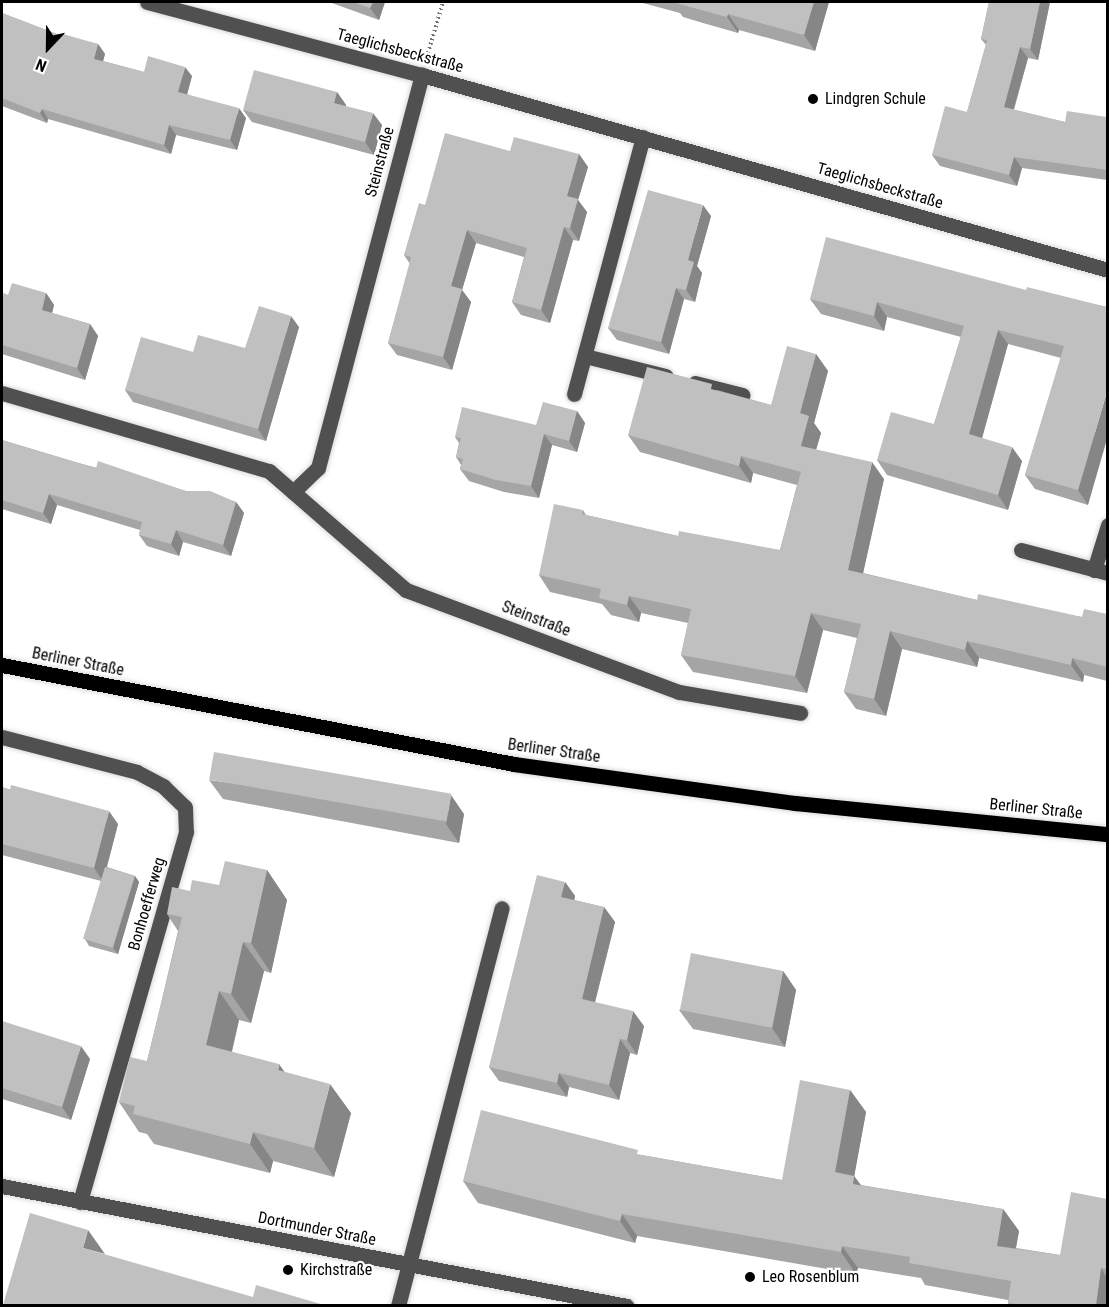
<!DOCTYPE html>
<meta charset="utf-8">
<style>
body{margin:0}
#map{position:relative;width:1109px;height:1307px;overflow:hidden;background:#fff;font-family:"Roboto Condensed",sans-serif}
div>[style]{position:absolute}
.path>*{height:4px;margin-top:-2px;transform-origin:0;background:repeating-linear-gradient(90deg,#727272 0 1.5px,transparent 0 4.5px)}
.roads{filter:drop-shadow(0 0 2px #dbdbdb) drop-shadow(0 0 2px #dbdbdb)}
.minor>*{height:15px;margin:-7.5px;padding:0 7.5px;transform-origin:7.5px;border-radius:7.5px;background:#505050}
.major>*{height:15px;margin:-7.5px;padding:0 7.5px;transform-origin:7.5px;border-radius:7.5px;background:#000}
.wall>*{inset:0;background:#a5a5a5}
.shaded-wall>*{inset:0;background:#868686}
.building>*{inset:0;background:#c0c0c0;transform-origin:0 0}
.dots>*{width:16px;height:16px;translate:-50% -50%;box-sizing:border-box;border:3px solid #fff;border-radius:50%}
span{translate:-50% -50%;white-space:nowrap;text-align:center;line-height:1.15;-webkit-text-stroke:4.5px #fff;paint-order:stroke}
.street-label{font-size:16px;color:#000}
.poi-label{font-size:16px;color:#000}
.left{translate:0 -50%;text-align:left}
.frame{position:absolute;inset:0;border:3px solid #000;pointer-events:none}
.north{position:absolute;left:18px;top:18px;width:60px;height:60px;-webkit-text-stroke:4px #fff;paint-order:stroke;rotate:202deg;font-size:16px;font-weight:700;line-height:24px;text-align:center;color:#000}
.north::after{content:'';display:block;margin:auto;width:21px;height:27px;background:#000;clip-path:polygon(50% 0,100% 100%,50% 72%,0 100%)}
</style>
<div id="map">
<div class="path">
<i style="left:428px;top:53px;width:53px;rotate:-73.6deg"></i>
</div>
<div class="roads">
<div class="minor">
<i style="left:147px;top:2px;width:285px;rotate:14.9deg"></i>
<i style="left:422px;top:75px;width:713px;rotate:15.87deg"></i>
<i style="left:585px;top:356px;width:83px;rotate:13.9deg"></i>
<i style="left:695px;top:383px;width:49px;rotate:14.3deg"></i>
<i style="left:2px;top:393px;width:278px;rotate:16.3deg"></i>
<i style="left:269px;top:471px;width:181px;rotate:41deg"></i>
<i style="left:406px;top:590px;width:291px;rotate:20.5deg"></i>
<i style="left:679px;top:692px;width:123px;rotate:9.8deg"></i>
<i style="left:574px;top:394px;width:266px;rotate:-75deg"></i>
<i style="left:293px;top:492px;width:35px;rotate:-44deg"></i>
<i style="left:318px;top:468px;width:407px;rotate:-75.2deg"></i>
<i style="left:1021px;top:550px;width:90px;rotate:14.8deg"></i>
<i style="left:1094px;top:570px;width:47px;rotate:-72.7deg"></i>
<i style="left:2px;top:737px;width:139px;rotate:14.5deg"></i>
<i style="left:137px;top:772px;width:30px;rotate:28deg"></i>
<i style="left:163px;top:786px;width:30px;rotate:44deg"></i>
<i style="left:185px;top:807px;width:25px;rotate:88deg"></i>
<i style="left:186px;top:832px;width:385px;rotate:106deg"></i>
<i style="left:2px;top:1186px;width:636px;rotate:10.87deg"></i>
<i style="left:398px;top:1306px;width:411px;rotate:-75.4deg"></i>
</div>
<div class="major">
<i style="left:2px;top:665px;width:521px;rotate:10.94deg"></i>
<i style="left:514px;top:764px;width:284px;rotate:7.9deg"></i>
<i style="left:795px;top:803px;width:315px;rotate:5.7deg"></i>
</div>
</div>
<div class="wall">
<i style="clip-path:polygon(329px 2px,385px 2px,379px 20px)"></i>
<i style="clip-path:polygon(639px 2px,829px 2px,815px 51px,739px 30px,738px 33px,703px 23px,683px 17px,680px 13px)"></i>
<i style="clip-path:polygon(989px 2px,1050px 2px,1038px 60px,1028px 58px,1014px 110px,1065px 122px,1107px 117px,1107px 180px,1022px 168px,1017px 186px,940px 166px,932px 155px,967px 112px,986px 45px,981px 39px)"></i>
<i style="clip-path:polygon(2px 13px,62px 36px,98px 44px,105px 54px,103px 61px,144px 72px,192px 76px,187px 94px,246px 118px,237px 150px,176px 135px,171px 154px,48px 119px,47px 123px,2px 106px)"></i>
<i style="clip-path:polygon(337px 92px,346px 105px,345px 106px,382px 125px,374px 155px,252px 122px,243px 110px)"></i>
<i style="clip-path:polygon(510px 151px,579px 154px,588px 167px,578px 200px,587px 212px,579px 241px,573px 240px,550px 323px,521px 315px,512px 302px,524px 257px,476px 243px,462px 290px,471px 302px,452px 370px,397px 355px,388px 343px,410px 264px,404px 255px,425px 205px)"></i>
<i style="clip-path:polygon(711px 216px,697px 266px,702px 273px,695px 302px,684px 299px,669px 354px,617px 340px,608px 328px)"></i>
<i style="clip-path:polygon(1026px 290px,1107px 307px,1088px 505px,1035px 489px,1025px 475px,1061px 358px,1008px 344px,982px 438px,1022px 461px,1008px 510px,887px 475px,877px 460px,934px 424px,961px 337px,887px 317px,884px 331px,821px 314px,810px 299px)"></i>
<i style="clip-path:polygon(2px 293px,8px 295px,46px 293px,54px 305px,52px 313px,90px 324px,98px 336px,85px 380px,2px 354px)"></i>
<i style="clip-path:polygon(299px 327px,266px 441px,133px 402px,125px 390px,193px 352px,245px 348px)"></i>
<i style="clip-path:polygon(816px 354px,828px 371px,814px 423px,821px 433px,816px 450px,884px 479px,863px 573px,977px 600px,1082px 617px,1107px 614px,1107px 681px,1084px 675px,1083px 682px,979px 658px,977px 667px,902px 649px,886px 716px,856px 709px,844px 692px,857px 638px,823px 630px,807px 693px,693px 672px,681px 655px,688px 623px,641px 613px,639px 622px,611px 615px,602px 604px,550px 592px,539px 575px,583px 510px,586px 515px,678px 536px,780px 550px,797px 485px,753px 473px,751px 483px,640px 452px,628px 435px,717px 390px,771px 405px)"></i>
<i style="clip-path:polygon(577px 411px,585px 423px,577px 452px,552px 445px,539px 498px,504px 492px,469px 481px,460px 469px,461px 465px,456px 457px,459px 443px,455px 437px,536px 425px)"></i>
<i style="clip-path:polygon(2px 440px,78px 463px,186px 491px,236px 502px,244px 513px,231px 556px,183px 542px,179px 556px,147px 546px,139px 535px,140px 530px,57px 505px,51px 524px,2px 509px)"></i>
<i style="clip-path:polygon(209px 780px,464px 814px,459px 843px,223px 799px)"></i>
<i style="clip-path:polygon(2px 787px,118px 824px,107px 867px,135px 876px,139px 882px,118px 954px,89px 946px,85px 939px,101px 881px,2px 855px)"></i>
<i style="clip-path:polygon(267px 870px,287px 900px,271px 973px,264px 971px,251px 1023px,239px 1020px,232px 1052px,284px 1072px,351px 1113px,334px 1177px,273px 1161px,270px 1173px,154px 1144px,147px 1134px,139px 1132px,119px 1102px,147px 1061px,159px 1012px,178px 931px,167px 914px,190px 891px,219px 885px)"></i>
<i style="clip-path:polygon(565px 882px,575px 896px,574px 900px,604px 907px,615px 922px,595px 1002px,644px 1026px,637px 1055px,630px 1053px,619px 1100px,569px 1087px,567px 1097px,499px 1081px,489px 1067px)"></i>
<i style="clip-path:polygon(783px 971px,796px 990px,785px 1047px,693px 1029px,679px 1010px)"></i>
<i style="clip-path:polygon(2px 1021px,90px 1059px,71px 1120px,2px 1099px)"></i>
<i style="clip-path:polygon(850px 1090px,866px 1112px,854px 1176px,861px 1185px,1003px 1209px,1019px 1231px,1016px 1248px,1060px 1255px,1107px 1199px,1107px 1305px,1009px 1305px,1008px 1303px,1008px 1300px,925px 1285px,921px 1278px,858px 1268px,856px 1274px,637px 1236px,635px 1243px,478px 1203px,463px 1181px,641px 1155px,782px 1180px)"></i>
</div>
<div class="shaded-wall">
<i style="clip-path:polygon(373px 2px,385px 2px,379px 20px,370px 8px)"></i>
<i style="clip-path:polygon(814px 2px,829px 2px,815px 51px,804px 35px)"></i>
<i style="clip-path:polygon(1040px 2px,1050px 2px,1038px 60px,1030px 49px)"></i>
<i style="clip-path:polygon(728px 14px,739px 30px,738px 33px,727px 17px)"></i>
<i style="clip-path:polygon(98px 44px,105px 54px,101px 68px,94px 59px)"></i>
<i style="clip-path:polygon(1020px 47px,1028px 58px,1011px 118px,1004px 107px)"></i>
<i style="clip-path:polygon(185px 67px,192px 76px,185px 102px,178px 92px)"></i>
<i style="clip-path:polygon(337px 92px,346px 105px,343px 116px,334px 103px)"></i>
<i style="clip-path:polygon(239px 108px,246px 118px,237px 150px,230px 140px)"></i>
<i style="clip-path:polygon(42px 109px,48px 119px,47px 123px,40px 113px)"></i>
<i style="clip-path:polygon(373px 113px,382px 125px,374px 155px,365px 142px)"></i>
<i style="clip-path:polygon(169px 125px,176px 135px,171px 154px,164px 145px)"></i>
<i style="clip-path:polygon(579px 154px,588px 167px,578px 200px,587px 212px,579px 241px,570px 228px,567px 196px)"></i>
<i style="clip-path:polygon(1014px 157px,1022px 168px,1017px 186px,1009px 175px)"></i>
<i style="clip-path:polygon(703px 205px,711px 216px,697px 266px,702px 273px,695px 302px,686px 290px,688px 260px)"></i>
<i style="clip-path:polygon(564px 227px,573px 240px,550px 323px,541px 310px)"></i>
<i style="clip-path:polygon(467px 230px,476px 243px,462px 290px,471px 302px,452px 370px,443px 357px,451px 286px)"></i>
<i style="clip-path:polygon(676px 288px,684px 299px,669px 354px,661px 342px)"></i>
<i style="clip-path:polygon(46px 293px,54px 305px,50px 321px,42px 310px)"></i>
<i style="clip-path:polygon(877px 302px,887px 317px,884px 331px,874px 316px)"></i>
<i style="clip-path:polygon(291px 316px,299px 327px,266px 441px,258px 429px)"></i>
<i style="clip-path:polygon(90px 324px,98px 336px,85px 380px,77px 368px)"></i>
<i style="clip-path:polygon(998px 330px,1008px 344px,979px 449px,969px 434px)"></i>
<i style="clip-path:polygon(816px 354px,828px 371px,814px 423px,821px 433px,812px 463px,801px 446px,800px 413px)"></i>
<i style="clip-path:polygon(1107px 392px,1107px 439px,1088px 505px,1078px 490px)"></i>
<i style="clip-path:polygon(577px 411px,585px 423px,577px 452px,569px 441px)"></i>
<i style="clip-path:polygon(544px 434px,552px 445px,539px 498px,531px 486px)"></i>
<i style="clip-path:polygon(1012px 447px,1022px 461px,1008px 510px,998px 495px)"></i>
<i style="clip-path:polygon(741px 456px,753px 473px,751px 483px,739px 466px)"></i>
<i style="clip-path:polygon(872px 462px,884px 479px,860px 587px,848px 570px)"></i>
<i style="clip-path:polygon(49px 494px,57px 505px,51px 524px,43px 513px)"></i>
<i style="clip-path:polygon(236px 502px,244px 513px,231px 556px,223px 545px)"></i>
<i style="clip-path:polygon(176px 530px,183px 542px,179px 556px,171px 544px)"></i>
<i style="clip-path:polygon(629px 596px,641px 613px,639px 622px,627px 605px)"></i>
<i style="clip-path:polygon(811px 613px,823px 630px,807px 693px,795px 676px)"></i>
<i style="clip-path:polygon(890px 631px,902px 649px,886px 716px,874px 699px)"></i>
<i style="clip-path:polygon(967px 641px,979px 658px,977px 667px,965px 650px)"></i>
<i style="clip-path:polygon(1072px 658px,1084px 675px,1083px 682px,1071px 665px)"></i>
<i style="clip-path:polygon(451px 795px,464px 814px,459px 843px,446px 824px)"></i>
<i style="clip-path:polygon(109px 811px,118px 824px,103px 881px,94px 868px)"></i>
<i style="clip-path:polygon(267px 870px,287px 900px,271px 973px,251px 943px)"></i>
<i style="clip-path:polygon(135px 876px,139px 882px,118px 954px,113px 948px)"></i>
<i style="clip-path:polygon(565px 882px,575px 896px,572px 912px,561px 897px)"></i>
<i style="clip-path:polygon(604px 907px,615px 922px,592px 1014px,582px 999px)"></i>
<i style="clip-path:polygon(243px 942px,264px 971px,251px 1023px,231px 994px)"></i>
<i style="clip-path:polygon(783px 971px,796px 990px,785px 1047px,772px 1028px)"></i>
<i style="clip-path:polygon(219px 991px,239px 1020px,226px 1075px,206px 1045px)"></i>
<i style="clip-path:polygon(633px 1011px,644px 1026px,637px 1055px,627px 1040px)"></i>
<i style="clip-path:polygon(620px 1039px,630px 1053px,619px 1100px,609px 1085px)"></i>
<i style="clip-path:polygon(81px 1046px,90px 1059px,71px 1120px,62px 1107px)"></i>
<i style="clip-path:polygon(279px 1064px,300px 1094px,278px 1070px)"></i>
<i style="clip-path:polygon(559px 1073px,569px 1087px,567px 1097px,557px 1083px)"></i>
<i style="clip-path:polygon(330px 1084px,351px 1113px,334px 1177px,314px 1148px)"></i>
<i style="clip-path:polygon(850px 1090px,866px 1112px,851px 1194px,835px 1172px)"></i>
<i style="clip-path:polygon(253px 1132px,273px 1161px,270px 1173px,250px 1144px)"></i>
<i style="clip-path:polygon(854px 1176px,870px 1198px,853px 1184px)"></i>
<i style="clip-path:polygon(1003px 1209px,1019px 1231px,1012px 1268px,997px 1246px)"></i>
<i style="clip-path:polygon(622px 1214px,637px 1236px,635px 1243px,620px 1221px)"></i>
<i style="clip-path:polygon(88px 1230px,105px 1254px,83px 1248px)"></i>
<i style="clip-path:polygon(842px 1246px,858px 1268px,856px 1274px,841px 1252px)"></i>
<i style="clip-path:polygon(1101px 1268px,1107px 1278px,1107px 1305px,1096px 1305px)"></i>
</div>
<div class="building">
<i style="clip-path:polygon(353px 2px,373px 2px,370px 8px)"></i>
<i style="clip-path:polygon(672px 2px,814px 2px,804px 35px,728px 14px,727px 17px)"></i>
<i style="clip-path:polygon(989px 2px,1040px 2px,1030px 49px,1020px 47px,1004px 107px,1065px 122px,1067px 111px,1107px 117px,1107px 170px,1014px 157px,1009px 175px,932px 155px,945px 106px,967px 112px,987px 40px,981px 39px)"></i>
<i style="clip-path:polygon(2px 13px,62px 36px,63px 34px,98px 44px,94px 59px,144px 72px,148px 56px,185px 67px,178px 92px,239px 108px,230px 140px,169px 125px,164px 145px,42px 109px,40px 113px,2px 98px)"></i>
<i style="clip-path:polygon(254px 70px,337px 92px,334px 103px,373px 113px,365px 142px,243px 110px)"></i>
<i style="clip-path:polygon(445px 133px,510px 151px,514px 137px,579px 154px,567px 196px,578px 199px,570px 228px,564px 227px,541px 310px,512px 302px,527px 248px,467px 230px,451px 286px,462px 289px,443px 357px,388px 343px,411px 257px,404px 255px,419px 203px,425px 205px)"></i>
<i style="clip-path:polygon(648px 190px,703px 205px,688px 260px,694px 262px,686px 290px,676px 288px,661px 342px,608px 328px)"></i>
<i style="clip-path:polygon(826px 237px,1026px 290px,1027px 287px,1107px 307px,1107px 392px,1078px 490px,1025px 475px,1064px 346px,998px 330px,969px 434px,1012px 447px,998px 495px,877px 460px,891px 412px,934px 424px,964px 326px,877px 302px,874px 316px,810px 299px)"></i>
<i style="clip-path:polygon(12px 283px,46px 293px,42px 310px,90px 324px,77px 368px,2px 345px,2px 293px,8px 295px)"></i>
<i style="clip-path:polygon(259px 306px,291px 316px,258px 429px,125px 390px,141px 337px,193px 352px,198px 335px,245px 348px)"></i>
<i style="clip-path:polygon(787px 346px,816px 354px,800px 413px,809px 416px,801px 446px,872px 462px,848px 570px,977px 600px,978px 594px,1082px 617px,1084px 609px,1107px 614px,1107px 667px,1072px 658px,1071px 665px,967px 641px,965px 650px,890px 631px,874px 699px,844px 692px,861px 624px,811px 613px,795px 676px,681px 655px,691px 609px,629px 596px,627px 605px,599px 598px,601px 589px,539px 575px,554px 504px,583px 510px,582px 514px,678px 536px,679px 531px,780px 550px,801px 472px,741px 456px,739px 466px,628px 435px,647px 367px,712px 384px,711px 389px,771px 405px)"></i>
<i style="clip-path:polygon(543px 402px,577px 411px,569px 441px,544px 434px,531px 486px,496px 480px,460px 469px,463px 459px,456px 457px,461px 438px,455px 437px,462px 407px,536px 425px)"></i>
<i style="clip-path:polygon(2px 440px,96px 468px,98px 461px,186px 491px,210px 491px,236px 502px,223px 545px,176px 530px,171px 544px,139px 535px,142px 522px,49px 494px,43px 513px,2px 500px)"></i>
<i style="left:214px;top:752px;width:241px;height:28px;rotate:10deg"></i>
<i style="clip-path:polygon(11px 785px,109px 811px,94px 868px,2px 844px,2px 787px,10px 790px)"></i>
<i style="clip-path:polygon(225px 861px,267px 870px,251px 943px,243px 942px,231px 994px,219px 991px,206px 1045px,279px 1064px,278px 1070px,330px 1084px,314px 1148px,253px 1132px,250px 1144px,133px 1114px,135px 1106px,119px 1102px,130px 1057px,147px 1061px,159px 1012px,182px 917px,167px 914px,172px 887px,190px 891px,192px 880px,219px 885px)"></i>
<i style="left:105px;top:867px;width:31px;height:75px;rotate:17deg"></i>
<i style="clip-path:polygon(537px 875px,565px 882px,561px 897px,604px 907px,582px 999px,633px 1011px,627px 1040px,620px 1039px,609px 1085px,559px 1073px,557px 1083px,489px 1067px)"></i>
<i style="left:691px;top:953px;width:94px;height:58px;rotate:11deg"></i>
<i style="clip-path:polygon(2px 1021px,81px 1046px,62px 1107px,2px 1088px)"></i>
<i style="clip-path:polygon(800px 1080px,850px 1090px,835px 1172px,854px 1176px,853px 1184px,1003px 1209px,997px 1246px,1060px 1255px,1071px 1192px,1107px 1199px,1107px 1269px,1101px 1268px,1096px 1305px,1023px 1305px,1008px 1303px,1011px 1281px,909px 1263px,910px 1257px,842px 1246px,841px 1252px,622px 1214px,620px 1221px,463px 1181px,481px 1110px,638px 1150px,637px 1154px,782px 1180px)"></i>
<i style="clip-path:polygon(30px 1213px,88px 1230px,83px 1248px,253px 1297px,256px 1285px,324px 1305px,3px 1305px)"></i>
</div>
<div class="dots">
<i style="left:813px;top:99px;background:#000"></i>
<i style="left:288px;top:1270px;background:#000"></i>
<i style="left:750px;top:1277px;background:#000"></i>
</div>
<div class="street-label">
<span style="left:400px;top:51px;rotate:15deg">Taeglichsbeckstraße</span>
<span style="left:380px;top:162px;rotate:-75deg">Steinstraße</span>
<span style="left:880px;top:186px;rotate:16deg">Taeglichsbeckstraße</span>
<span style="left:536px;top:619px;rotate:21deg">Steinstraße</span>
<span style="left:78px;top:662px;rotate:11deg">Berliner Straße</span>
<span style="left:554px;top:751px;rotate:8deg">Berliner Straße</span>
<span style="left:1036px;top:809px;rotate:6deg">Berliner Straße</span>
<span style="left:147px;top:904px;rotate:-74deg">Bonhoefferweg</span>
<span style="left:317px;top:1229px;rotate:11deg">Dortmunder Straße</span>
</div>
<div class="poi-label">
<span class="left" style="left:825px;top:99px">Lindgren Schule</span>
<span class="left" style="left:300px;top:1270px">Kirchstraße</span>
<span class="left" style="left:762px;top:1277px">Leo Rosenblum</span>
</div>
<div class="frame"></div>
<div class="north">N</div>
</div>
